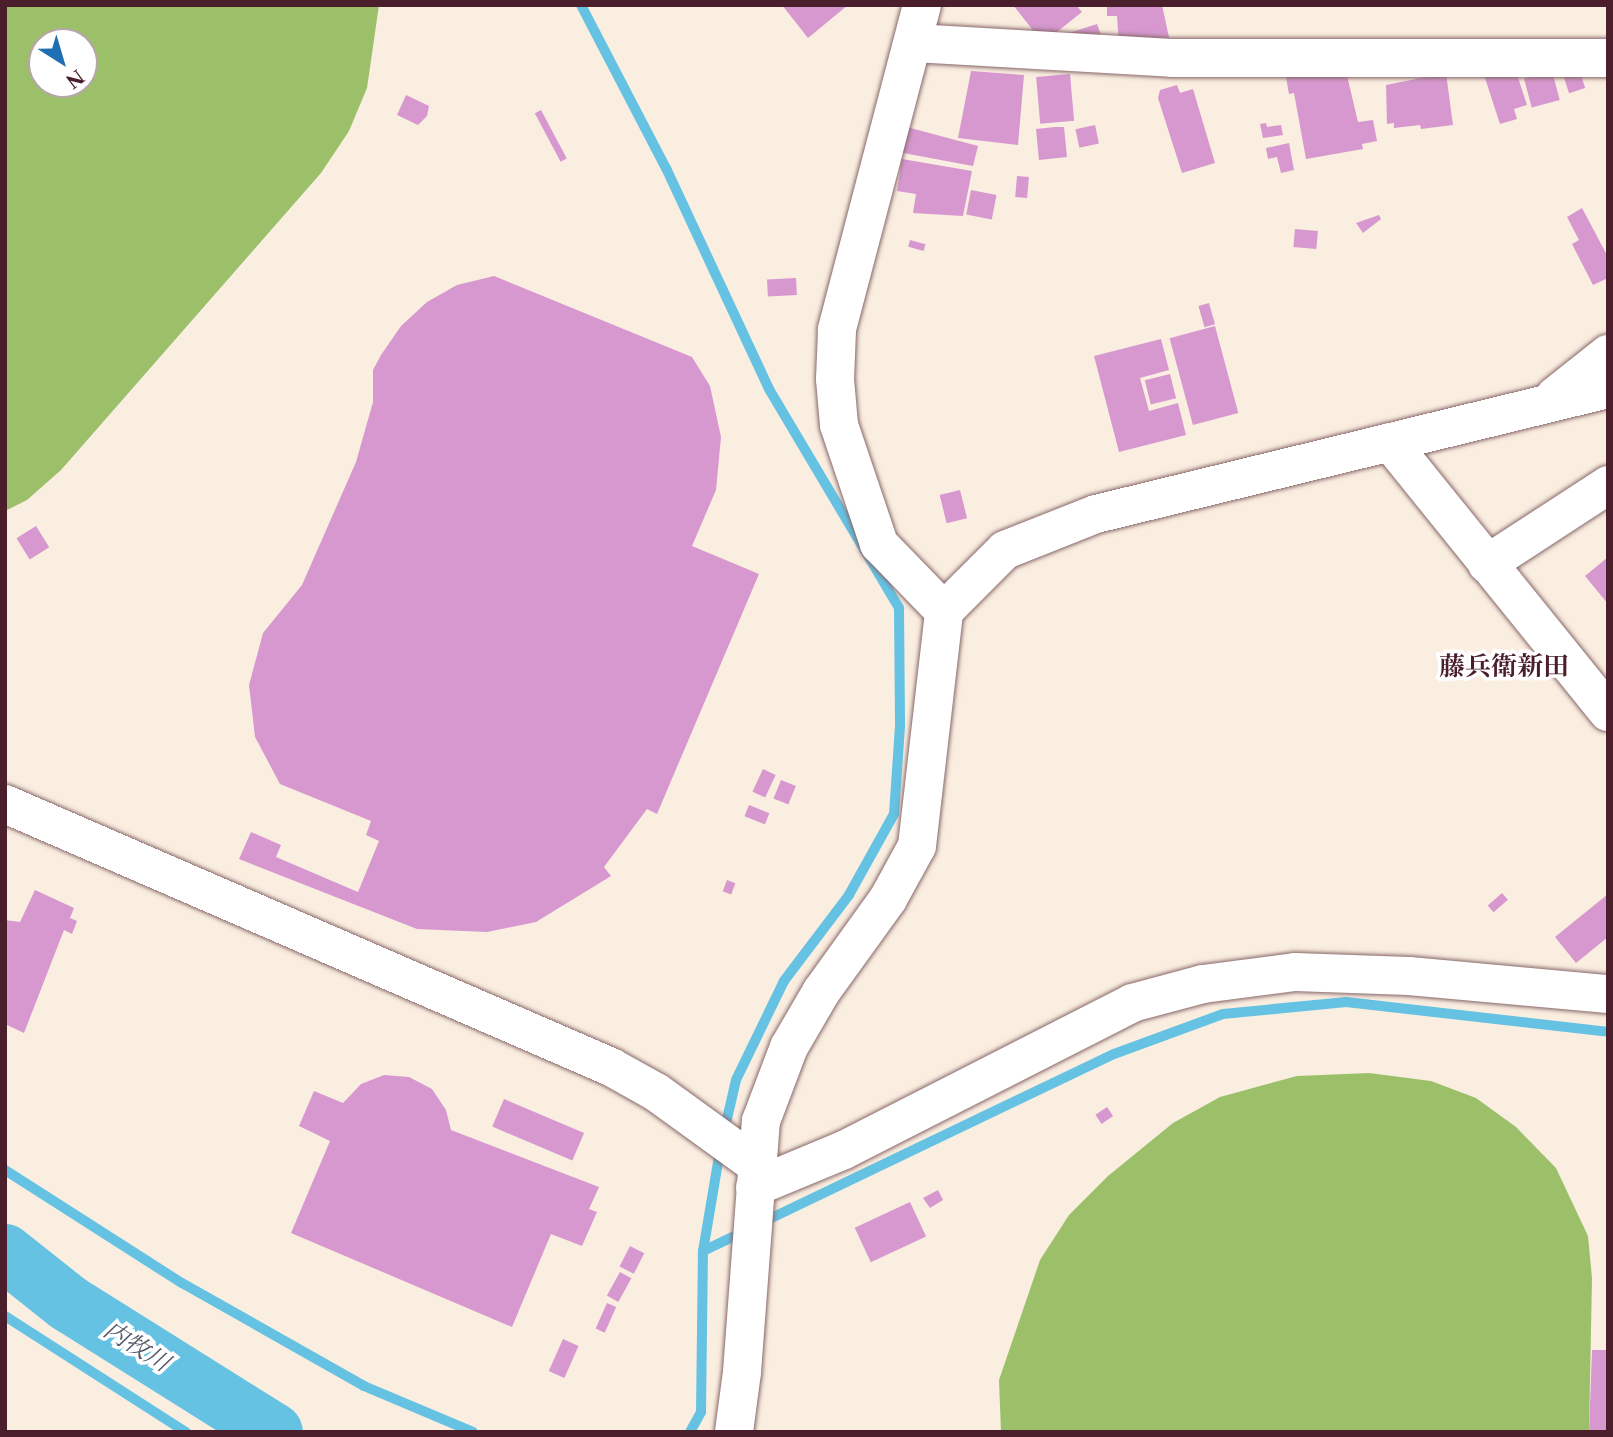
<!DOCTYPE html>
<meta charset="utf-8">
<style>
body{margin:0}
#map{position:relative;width:1613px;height:1437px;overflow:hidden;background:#faeee0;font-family:"Libre Caslon Text","Noto Serif JP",serif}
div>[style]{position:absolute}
.green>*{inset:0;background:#9cc06a}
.stream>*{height:10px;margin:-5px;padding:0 5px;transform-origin:5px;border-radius:5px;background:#65c2e3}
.river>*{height:58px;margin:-29px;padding:0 29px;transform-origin:29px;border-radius:29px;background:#65c2e3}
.building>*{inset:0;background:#d698cf;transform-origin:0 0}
.roads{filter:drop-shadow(0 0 2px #88676a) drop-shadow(0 0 2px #88676a)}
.minor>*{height:38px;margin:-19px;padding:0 19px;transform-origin:19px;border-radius:19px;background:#fff}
span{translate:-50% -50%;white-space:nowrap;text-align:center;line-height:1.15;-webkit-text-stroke:7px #fff;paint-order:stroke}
.water-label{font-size:24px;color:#53586b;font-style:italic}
.quarter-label{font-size:26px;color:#4a1f2b;font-weight:700}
.frame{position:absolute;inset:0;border:7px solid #4a1f2b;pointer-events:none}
.north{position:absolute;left:28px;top:28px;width:70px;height:70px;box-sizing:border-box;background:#fff;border:2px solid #b7a5aa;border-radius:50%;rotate:143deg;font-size:19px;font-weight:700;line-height:28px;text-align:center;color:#4a1f2b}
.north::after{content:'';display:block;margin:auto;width:24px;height:32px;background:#1f6fb2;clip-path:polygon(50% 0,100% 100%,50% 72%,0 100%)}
</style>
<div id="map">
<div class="green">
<i style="clip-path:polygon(evenodd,5px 5px,379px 5px,367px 88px,349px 131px,321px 173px,61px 470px,27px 500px,5px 511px,5px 5px,42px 42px,84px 42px,84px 84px,42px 84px,42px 42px)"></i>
<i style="clip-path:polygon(1369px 1073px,1431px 1081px,1476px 1098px,1516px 1127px,1556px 1168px,1588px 1236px,1592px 1278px,1589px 1432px,1001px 1432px,999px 1380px,1040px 1260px,1069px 1215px,1108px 1176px,1173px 1123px,1220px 1097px,1297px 1076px)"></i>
</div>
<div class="stream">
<i style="left:581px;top:5px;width:184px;rotate:62.5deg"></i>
<i style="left:666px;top:168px;width:244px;rotate:65deg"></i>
<i style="left:769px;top:389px;width:255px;rotate:59.3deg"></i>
<i style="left:899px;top:608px;width:118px;rotate:89.5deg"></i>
<i style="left:900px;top:726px;width:88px;rotate:93.9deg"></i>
<i style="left:894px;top:814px;width:93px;rotate:119.1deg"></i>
<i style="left:849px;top:895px;width:108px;rotate:127.1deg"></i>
<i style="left:784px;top:981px;width:110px;rotate:115.9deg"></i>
<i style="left:736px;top:1080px;width:53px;rotate:103deg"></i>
<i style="left:5px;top:1170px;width:210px;rotate:32.6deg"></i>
<i style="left:182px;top:1283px;width:209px;rotate:29.5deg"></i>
<i style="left:364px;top:1386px;width:118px;rotate:22.9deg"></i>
<i style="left:763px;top:1222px;width:389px;rotate:-25.6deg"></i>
<i style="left:1114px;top:1054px;width:116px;rotate:-20.2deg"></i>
<i style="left:1223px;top:1014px;width:124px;rotate:-5.6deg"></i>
<i style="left:1346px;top:1002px;width:264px;rotate:6.5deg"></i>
<i style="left:703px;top:1251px;width:44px;rotate:-25.4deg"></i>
<i style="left:5px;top:1316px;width:215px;rotate:32.7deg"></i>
<i style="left:690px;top:1432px;width:23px;rotate:-61deg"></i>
<i style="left:701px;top:1412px;width:161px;rotate:-89.3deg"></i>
<i style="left:703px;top:1251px;width:102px;rotate:-80.4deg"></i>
</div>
<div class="river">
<i style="left:5px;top:1253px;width:80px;rotate:38.4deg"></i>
<i style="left:68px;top:1303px;width:243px;rotate:32.1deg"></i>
</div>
<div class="building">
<i style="clip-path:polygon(782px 5px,848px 5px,808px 38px)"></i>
<i style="clip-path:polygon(1013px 5px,1076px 5px,1082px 12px,1043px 43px)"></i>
<i style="clip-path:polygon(1107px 5px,1162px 5px,1170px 42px,1119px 44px,1117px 16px,1107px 16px)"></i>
<i style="clip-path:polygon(1097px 24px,1103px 41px,1069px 33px)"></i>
<i style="clip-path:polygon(1514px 65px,1527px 105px,1514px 109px,1517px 119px,1500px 124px,1484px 75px)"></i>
<i style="clip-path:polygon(1345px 67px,1358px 122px,1373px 120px,1377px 141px,1362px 144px,1363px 149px,1306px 159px,1294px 93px,1289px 94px,1286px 77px)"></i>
<i style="left:1579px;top:69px;width:20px;height:17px;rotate:72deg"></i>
<i style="clip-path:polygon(971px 71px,1024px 75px,1018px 145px,958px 138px)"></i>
<i style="left:1552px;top:71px;width:30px;height:29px;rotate:75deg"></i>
<i style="clip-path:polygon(1446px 73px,1453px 125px,1421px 129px,1420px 125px,1394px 128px,1394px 123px,1387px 124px,1386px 85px)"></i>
<i style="left:1070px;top:74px;width:47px;height:34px;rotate:85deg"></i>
<i style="clip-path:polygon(1177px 85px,1180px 93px,1193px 89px,1215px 163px,1182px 173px,1158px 98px,1160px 90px)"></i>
<i style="clip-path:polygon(406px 95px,429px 106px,427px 116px,418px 125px,397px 115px)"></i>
<i style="left:541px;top:110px;width:55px;height:7px;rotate:62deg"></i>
<i style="clip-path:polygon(1266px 123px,1267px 127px,1281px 125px,1283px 135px,1263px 138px,1260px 124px)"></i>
<i style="left:1095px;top:125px;width:19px;height:20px;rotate:78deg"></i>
<i style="clip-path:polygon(903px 126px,978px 146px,973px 166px,898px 152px)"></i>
<i style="clip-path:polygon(1055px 127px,1064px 127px,1067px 157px,1039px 160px,1036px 129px)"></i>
<i style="clip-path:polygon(1289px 143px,1294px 170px,1281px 173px,1277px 157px,1268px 159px,1266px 148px)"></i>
<i style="clip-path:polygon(902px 159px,972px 171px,963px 216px,913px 213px,916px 194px,897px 191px)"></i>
<i style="left:1017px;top:176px;width:12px;height:21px;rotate:5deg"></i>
<i style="left:971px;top:190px;width:26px;height:25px;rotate:11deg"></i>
<i style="clip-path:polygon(1582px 208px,1608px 257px,1608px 278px,1593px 285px,1572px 244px,1579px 240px,1567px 217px)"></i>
<i style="clip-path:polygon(1379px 215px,1381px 219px,1363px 233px,1356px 223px)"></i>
<i style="left:1295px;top:229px;width:23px;height:18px;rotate:5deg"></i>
<i style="left:910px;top:240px;width:16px;height:7px;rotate:15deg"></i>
<i style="clip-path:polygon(494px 276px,692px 357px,710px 386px,721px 437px,716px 490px,692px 546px,759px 574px,657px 814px,647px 809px,604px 867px,611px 876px,536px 922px,487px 932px,417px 929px,239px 859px,251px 832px,281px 845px,276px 857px,358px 892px,379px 841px,366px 835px,371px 821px,280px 784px,255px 737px,249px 685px,263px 633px,302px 585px,356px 462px,373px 402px,373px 370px,381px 355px,401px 326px,427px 302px,457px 285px)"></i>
<i style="left:796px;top:278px;width:17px;height:29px;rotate:87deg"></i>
<i style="left:1209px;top:303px;width:22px;height:11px;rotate:74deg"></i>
<i style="left:1215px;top:326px;width:90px;height:47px;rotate:75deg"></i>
<i style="clip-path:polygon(1161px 339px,1169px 370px,1140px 378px,1149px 411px,1178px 403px,1186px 435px,1119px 452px,1094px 356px)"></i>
<i style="left:1170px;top:374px;width:25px;height:26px;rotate:76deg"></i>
<i style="left:960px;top:490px;width:29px;height:21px;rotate:76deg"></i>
<i style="left:36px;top:526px;width:25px;height:23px;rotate:58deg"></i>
<i style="clip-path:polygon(1608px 557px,1608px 604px,1585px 576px)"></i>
<i style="left:763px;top:769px;width:14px;height:25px;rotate:25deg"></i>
<i style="left:781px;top:780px;width:16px;height:20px;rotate:22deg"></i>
<i style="left:749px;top:805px;width:22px;height:12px;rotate:22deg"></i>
<i style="left:727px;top:880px;width:9px;height:12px;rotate:21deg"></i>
<i style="clip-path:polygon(35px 890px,74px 908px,70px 918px,77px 921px,72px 934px,64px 930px,24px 1033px,5px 1024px,5px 920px,20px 922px)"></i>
<i style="left:1502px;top:893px;width:9px;height:19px;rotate:49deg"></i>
<i style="clip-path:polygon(1608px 894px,1608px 937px,1576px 963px,1555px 937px)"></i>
<i style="clip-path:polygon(384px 1075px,409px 1077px,432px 1089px,446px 1110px,451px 1130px,599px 1187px,589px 1209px,597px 1212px,582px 1246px,551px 1234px,512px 1327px,291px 1233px,330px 1141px,299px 1126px,314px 1091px,343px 1103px,361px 1084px)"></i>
<i style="left:504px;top:1099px;width:87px;height:30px;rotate:23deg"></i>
<i style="left:1107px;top:1107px;width:11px;height:14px;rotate:56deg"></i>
<i style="clip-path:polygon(938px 1190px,943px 1200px,930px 1208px,923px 1198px)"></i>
<i style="left:910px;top:1202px;width:38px;height:61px;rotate:65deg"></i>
<i style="left:630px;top:1246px;width:16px;height:23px;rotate:27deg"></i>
<i style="left:620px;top:1272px;width:13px;height:27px;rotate:29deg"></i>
<i style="left:607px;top:1303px;width:10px;height:28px;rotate:24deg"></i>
<i style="left:563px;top:1339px;width:17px;height:35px;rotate:24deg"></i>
<i style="clip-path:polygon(1592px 1350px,1608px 1350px,1608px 1432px,1589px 1432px)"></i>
</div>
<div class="roads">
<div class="minor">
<i style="left:922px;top:5px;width:336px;rotate:104.7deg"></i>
<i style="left:837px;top:330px;width:49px;rotate:92.3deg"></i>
<i style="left:835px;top:379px;width:46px;rotate:85deg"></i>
<i style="left:839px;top:425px;width:126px;rotate:71.4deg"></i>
<i style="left:879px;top:544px;width:93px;rotate:45.9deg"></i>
<i style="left:914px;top:43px;width:258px;rotate:3.3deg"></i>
<i style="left:1172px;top:58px;width:436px"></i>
<i style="left:1555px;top:396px;width:68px;rotate:-38.4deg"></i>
<i style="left:1390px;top:442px;width:347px;rotate:51.1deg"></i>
<i style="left:1487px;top:564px;width:145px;rotate:-33.1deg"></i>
<i style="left:5px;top:804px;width:661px;rotate:23.46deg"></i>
<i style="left:611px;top:1067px;width:51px;rotate:29.1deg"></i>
<i style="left:656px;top:1092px;width:125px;rotate:35.9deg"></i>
<i style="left:755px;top:1187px;width:96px;rotate:-22.6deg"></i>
<i style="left:844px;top:1150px;width:323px;rotate:-27deg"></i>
<i style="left:1132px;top:1003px;width:73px;rotate:-15deg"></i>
<i style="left:1203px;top:984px;width:93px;rotate:-7.4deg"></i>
<i style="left:1295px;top:972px;width:114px;rotate:2deg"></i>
<i style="left:1409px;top:976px;width:200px;rotate:5.2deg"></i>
<i style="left:734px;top:1432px;width:61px;rotate:-82.4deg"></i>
<i style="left:742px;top:1372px;width:252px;rotate:-85.7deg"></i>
<i style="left:761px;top:1121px;width:79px;rotate:-69.3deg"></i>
<i style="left:789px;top:1047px;width:64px;rotate:-59.8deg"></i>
<i style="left:821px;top:992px;width:115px;rotate:-54.2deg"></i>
<i style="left:888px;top:899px;width:60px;rotate:-61.3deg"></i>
<i style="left:917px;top:846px;width:237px;rotate:-83.4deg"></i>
<i style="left:944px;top:611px;width:86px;rotate:-45deg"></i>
<i style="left:1005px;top:550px;width:98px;rotate:-21.6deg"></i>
<i style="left:1096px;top:514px;width:527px;rotate:-13.72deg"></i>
</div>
</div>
<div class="water-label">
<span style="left:137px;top:1346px;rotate:32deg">内牧川</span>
</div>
<div class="quarter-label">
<span style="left:1504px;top:667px">藤兵衛新田</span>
</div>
<div class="frame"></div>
<div class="north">N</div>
</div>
